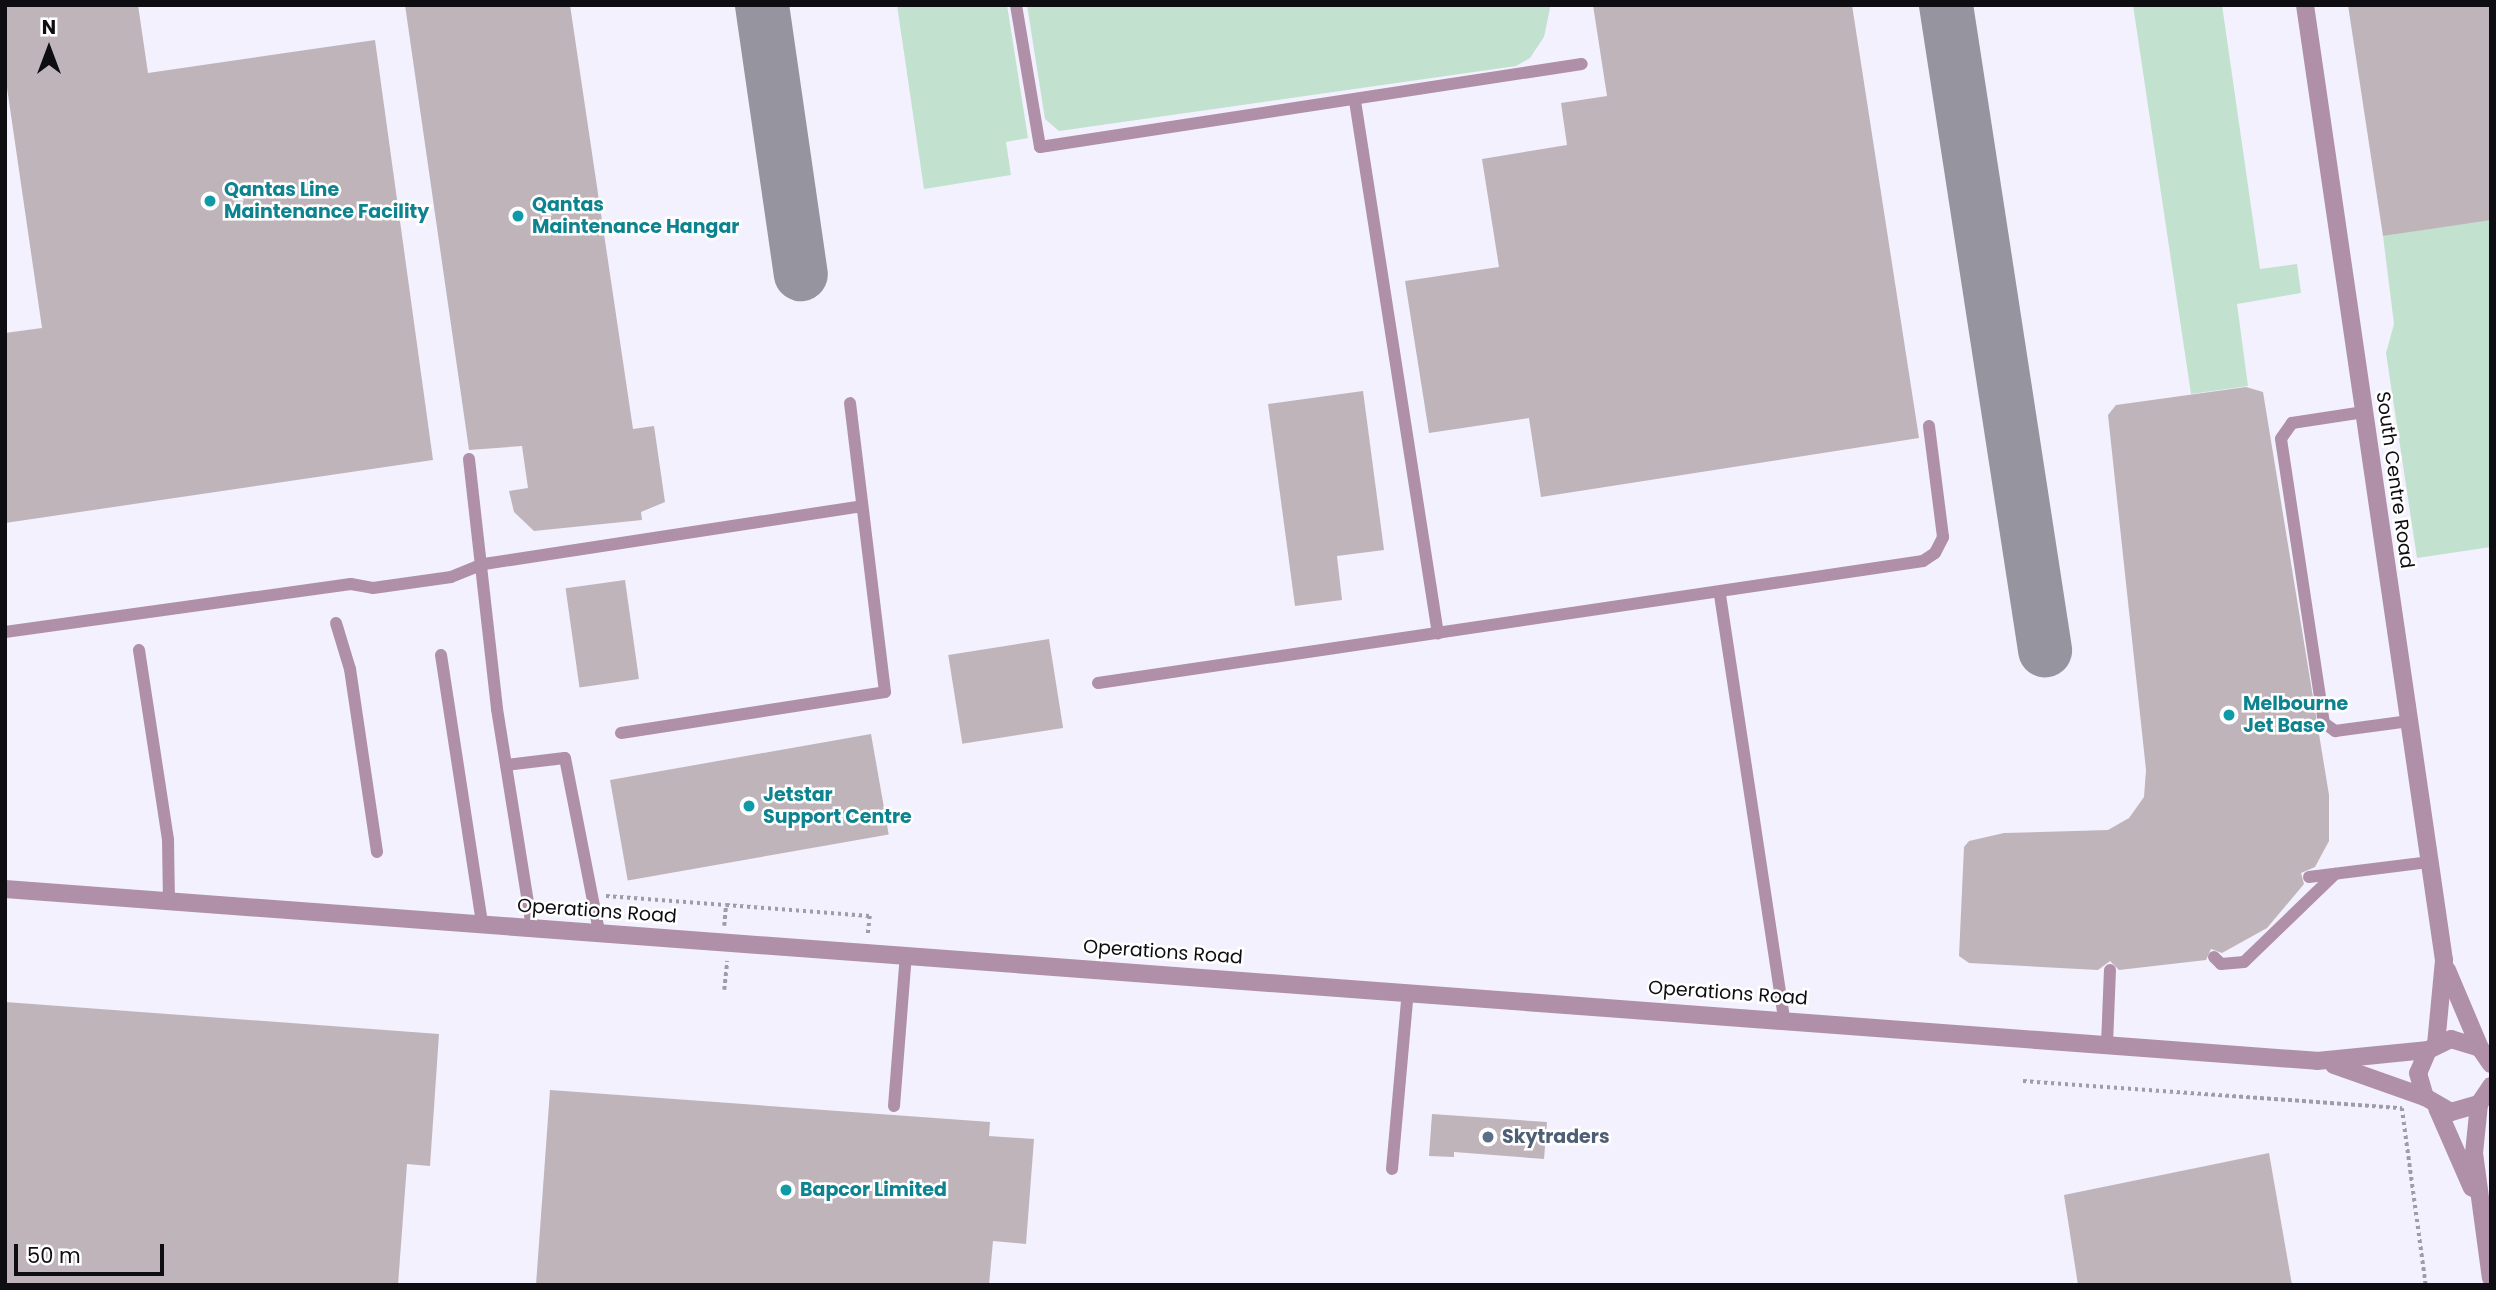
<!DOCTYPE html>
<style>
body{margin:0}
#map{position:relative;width:2496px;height:1290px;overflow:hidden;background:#f3f1fd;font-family:Poppins,sans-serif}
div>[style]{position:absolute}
.green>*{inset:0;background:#c2e1cf}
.taxiway>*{height:54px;margin:-27px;padding:0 27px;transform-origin:27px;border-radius:27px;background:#96949e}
.building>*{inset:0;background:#c0b4bb;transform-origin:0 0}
.path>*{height:3.5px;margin-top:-1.75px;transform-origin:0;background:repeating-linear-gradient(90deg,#9e9ca5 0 3.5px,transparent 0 7px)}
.service>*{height:12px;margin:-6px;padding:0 6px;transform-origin:6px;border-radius:6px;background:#af90a8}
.minor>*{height:18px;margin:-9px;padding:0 9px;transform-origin:9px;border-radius:9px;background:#af90a8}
.dots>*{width:19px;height:19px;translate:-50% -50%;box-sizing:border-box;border:4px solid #fff;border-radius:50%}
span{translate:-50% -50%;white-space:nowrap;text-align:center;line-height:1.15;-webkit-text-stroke:5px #fff;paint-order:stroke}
.culture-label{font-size:19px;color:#0d838f;font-weight:700}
.left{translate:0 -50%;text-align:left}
.street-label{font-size:19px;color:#0e0d11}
.service-label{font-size:19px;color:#4e5e75;font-weight:700}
.frame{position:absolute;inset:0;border:7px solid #0e0d11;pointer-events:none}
.north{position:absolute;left:14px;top:14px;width:70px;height:70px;-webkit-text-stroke:5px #fff;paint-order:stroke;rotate:0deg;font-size:19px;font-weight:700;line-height:28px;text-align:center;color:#0e0d11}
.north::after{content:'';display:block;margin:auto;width:24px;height:32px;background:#0e0d11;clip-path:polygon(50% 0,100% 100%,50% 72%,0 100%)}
.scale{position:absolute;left:14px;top:1244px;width:150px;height:32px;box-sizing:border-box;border:4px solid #0e0d11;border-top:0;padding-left:9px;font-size:21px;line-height:24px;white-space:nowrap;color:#0e0d11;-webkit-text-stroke:5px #fff;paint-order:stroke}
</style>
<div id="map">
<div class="green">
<i style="clip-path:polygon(897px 5px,1007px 5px,1028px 138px,1006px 142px,1011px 175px,924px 189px)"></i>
<i style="clip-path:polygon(1027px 5px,1550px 5px,1550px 8px,1544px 37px,1530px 58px,1516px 66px,1059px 131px,1045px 119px)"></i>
<i style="clip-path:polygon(2133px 5px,2222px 5px,2260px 269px,2297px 264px,2301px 293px,2237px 304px,2248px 386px,2191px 394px)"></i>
<i style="clip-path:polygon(2491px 219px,2491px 547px,2417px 558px,2386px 353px,2394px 324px,2383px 236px)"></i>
</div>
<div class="taxiway">
<i style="left:762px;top:5px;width:272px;rotate:81.8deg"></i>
<i style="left:1946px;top:5px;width:653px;rotate:81.27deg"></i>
</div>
<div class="building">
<i style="clip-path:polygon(5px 5px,138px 5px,148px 73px,375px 40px,433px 460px,5px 523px,5px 333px,42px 328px,5px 74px)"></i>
<i style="clip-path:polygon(405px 5px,570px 5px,633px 429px,654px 426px,665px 502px,641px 512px,642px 520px,534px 531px,514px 512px,509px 491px,528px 488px,522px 446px,469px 450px)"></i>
<i style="clip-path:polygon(1593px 5px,1852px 5px,1919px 438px,1541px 497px,1529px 418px,1429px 433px,1405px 281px,1499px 267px,1482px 159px,1567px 145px,1561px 103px,1607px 96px)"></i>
<i style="clip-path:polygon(2348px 5px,2491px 5px,2491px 220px,2383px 236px)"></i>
<i style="clip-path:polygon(2246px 387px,2263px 392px,2329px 795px,2329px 841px,2315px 867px,2301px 873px,2304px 884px,2267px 928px,2222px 953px,2211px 949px,2206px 960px,2119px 970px,2110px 961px,2098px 970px,1969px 963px,1959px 956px,1964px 847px,1969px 841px,2004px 833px,2108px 830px,2129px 818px,2144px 797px,2146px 770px,2108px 415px,2116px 405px)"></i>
<i style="clip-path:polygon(1363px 391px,1384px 550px,1337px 556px,1342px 600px,1295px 606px,1268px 404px)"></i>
<i style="left:625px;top:580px;width:100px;height:60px;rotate:82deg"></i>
<i style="left:1049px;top:639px;width:90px;height:102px;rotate:81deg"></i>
<i style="left:871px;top:734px;width:102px;height:265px;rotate:80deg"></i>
<i style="clip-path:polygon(5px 1002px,439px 1034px,430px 1166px,407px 1164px,398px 1285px,5px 1285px)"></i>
<i style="clip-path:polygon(550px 1090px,990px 1122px,989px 1136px,1034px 1139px,1026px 1244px,993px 1241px,989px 1285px,536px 1285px)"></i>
<i style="clip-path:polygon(1432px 1114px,1547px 1122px,1544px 1159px,1454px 1152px,1454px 1157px,1429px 1156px)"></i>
<i style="clip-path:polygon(2269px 1153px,2292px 1285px,2078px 1285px,2064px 1195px)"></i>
</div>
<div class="path">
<i style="left:606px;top:896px;width:120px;rotate:4.3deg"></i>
<i style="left:724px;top:926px;width:21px;rotate:-85deg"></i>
<i style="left:726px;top:905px;width:144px;rotate:4.4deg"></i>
<i style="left:870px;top:916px;width:19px;rotate:96deg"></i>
<i style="left:724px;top:990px;width:29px;rotate:-84deg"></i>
<i style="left:2023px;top:1081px;width:380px;rotate:4.1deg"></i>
<i style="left:2402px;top:1108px;width:179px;rotate:82.3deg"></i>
</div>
<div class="service">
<i style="left:1016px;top:5px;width:144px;rotate:80.4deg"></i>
<i style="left:1040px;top:147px;width:548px;rotate:-8.71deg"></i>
<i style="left:1355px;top:101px;width:539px;rotate:81.15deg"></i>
<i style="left:2364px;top:412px;width:73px;rotate:171.3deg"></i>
<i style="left:2292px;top:423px;width:19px;rotate:125deg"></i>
<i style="left:2281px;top:439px;width:287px;rotate:81.4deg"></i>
<i style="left:2324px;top:723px;width:14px;rotate:36deg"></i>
<i style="left:2335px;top:731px;width:75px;rotate:-7.7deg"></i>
<i style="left:469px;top:459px;width:252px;rotate:83.6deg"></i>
<i style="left:497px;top:709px;width:221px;rotate:80.9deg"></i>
<i style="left:1720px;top:595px;width:428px;rotate:81.4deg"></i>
<i style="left:336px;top:623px;width:48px;rotate:73.1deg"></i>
<i style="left:350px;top:669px;width:185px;rotate:81.6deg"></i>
<i style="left:5px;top:632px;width:349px;rotate:-7.9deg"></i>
<i style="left:351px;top:584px;width:22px;rotate:10deg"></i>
<i style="left:373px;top:588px;width:79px;rotate:-8deg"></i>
<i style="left:451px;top:577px;width:35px;rotate:-22deg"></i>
<i style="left:484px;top:564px;width:381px;rotate:-8.7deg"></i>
<i style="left:139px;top:650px;width:192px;rotate:81.3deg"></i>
<i style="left:168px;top:840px;width:61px;rotate:89.1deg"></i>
<i style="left:441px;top:655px;width:271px;rotate:81.3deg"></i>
<i style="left:1098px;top:683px;width:834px;rotate:-8.41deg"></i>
<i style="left:1923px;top:561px;width:14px;rotate:-34deg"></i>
<i style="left:1935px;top:553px;width:18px;rotate:-63deg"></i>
<i style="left:1943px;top:537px;width:112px;rotate:-97.2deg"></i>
<i style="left:621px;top:733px;width:267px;rotate:-8.8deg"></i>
<i style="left:885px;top:692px;width:291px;rotate:-96.9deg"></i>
<i style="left:506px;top:765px;width:59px;rotate:-6.8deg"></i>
<i style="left:565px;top:758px;width:177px;rotate:78.9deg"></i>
<i style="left:2309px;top:877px;width:122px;rotate:-7.1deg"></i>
<i style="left:2214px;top:957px;width:10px;rotate:45deg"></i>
<i style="left:2221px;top:964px;width:23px;rotate:-5deg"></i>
<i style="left:2244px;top:962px;width:127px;rotate:-44deg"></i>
<i style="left:2107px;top:1044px;width:74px;rotate:-87.7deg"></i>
<i style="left:894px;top:1106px;width:152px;rotate:-85.5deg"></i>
<i style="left:1392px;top:1169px;width:179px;rotate:-84.9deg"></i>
</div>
<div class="minor">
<i style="left:2305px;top:5px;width:965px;rotate:81.72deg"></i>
<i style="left:2444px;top:960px;width:84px;rotate:95.4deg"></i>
<i style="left:5px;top:889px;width:2318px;rotate:4.25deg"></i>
<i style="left:2317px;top:1061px;width:112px;rotate:-5.7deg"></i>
<i style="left:2447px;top:970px;width:85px;rotate:67.1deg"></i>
<i style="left:2491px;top:1064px;width:19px;rotate:-125deg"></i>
<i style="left:2480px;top:1048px;width:30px;rotate:-163deg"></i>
<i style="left:2451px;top:1039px;width:25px;rotate:154deg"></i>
<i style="left:2428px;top:1050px;width:25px;rotate:113deg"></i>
<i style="left:2418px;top:1073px;width:25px;rotate:74deg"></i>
<i style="left:2425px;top:1097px;width:30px;rotate:30deg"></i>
<i style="left:2451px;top:1112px;width:29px;rotate:-16deg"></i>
<i style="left:2479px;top:1104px;width:22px;rotate:-56deg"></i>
<i style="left:2334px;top:1065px;width:96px;rotate:19.4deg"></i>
<i style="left:2479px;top:1104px;width:49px;rotate:95.8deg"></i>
<i style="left:2474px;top:1153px;width:126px;rotate:82.3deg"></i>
<i style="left:2437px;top:1108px;width:87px;rotate:66.4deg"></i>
</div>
<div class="dots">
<i style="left:210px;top:201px;background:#0f9aa8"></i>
<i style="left:518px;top:216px;background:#0f9aa8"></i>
<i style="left:2229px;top:715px;background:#0f9aa8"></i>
<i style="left:749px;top:806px;background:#0f9aa8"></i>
<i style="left:1488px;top:1137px;background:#5c6f8a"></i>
<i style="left:786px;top:1190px;background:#0f9aa8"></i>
</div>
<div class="culture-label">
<span class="left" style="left:224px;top:201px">Qantas Line<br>Maintenance Facility</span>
<span class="left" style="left:532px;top:216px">Qantas<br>Maintenance Hangar</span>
<span class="left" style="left:2243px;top:715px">Melbourne<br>Jet Base</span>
<span class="left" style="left:763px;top:806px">Jetstar<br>Support Centre</span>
<span class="left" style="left:800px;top:1190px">Bapcor Limited</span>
</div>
<div class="street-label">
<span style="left:2395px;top:480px;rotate:82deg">South Centre Road</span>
<span style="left:597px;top:911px;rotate:4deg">Operations Road</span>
<span style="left:1163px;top:952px;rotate:4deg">Operations Road</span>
<span style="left:1728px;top:993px;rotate:4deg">Operations Road</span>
</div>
<div class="service-label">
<span class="left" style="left:1502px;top:1137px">Skytraders</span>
</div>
<div class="frame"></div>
<div class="north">N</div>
<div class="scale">50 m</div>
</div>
